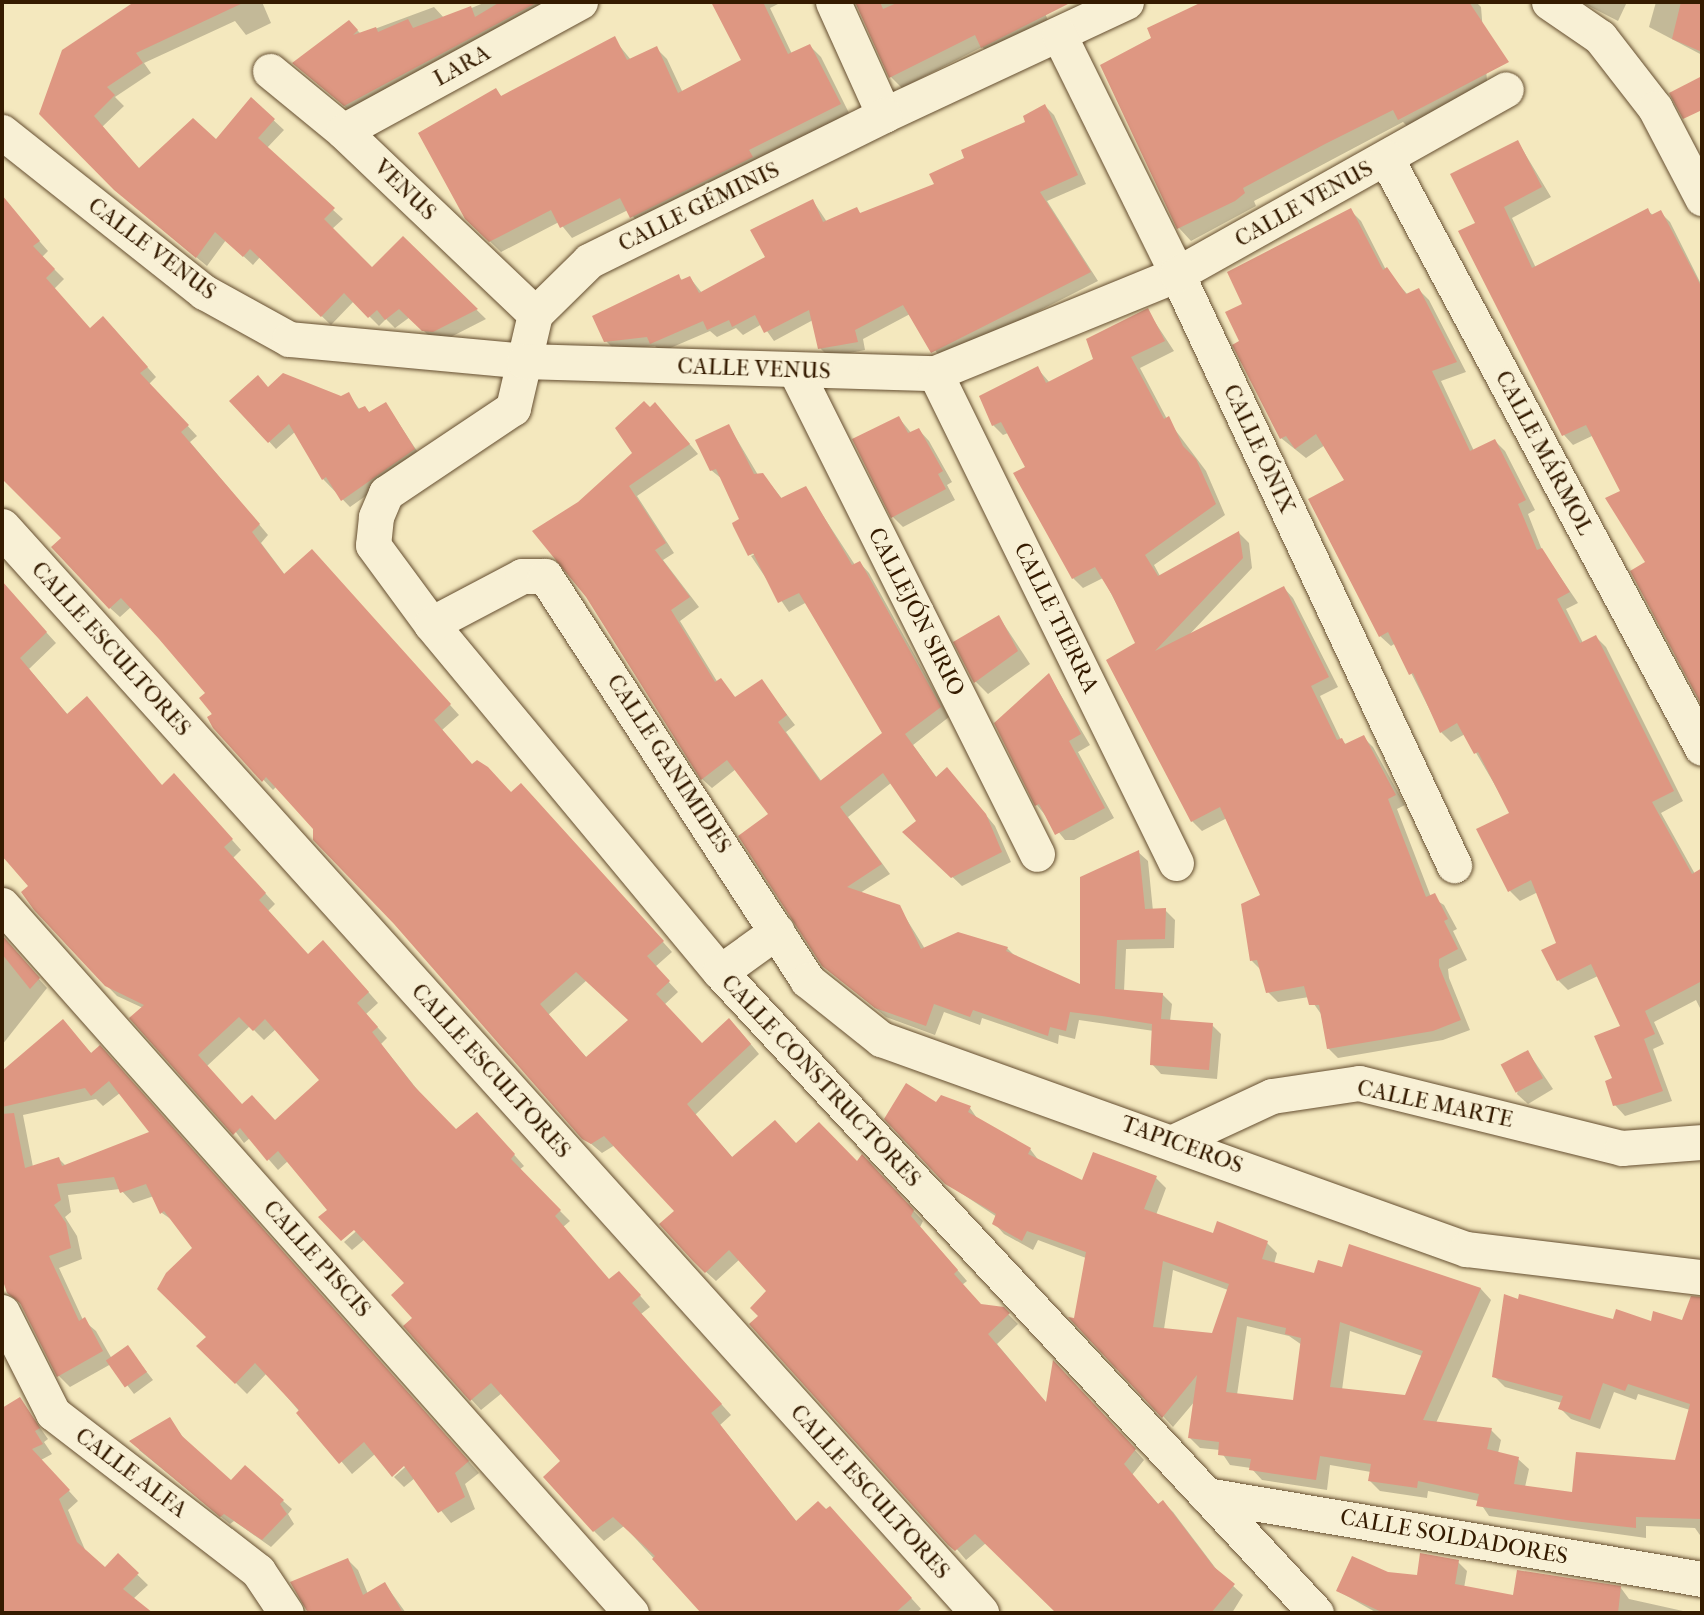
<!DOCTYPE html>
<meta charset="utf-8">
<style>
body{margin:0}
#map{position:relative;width:1704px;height:1615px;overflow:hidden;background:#f4e8be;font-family:"IM FELL French Canon",serif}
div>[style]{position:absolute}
.shadow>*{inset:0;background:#0003}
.building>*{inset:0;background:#de9782;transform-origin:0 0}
.roads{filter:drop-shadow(0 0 2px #654e30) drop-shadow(0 0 2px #654e30)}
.minor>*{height:35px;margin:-17.5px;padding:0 17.5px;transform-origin:17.5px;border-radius:17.5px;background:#f8f0d5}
.tertiary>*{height:38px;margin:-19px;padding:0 19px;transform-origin:19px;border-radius:19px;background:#f8f0d5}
span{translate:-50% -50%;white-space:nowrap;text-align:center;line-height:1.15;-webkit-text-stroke:7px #f8f0d5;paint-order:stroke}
.street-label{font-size:23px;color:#351b00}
.frame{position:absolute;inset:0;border:4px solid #351b00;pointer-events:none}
</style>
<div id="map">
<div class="shadow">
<i style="clip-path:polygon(139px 2px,262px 2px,271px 23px,246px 35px,235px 21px,144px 63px,151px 73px,115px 97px,124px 106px,102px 127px,140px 170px,216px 141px,252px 100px,284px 130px,266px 149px,343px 219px,332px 229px,372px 270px,403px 238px,486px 319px,443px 341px,433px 340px,410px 317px,395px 328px,386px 319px,379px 326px,354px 301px,331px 325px,260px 257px,253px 265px,226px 240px,207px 266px,126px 199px,64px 51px)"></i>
<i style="clip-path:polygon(486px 2px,569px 2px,355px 115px,304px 72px,349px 22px,361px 34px,434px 7px,445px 19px)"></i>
<i style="clip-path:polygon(713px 2px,782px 2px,770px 8px,792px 54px,810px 46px,821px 57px,850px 115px,642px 228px,628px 210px,572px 238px,559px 222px,501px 252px,466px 218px,495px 90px,502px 97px,614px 39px,631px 60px,656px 48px,667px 59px,683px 93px,744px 61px)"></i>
<i style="clip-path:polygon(857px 2px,1058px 2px,1044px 10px,1051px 29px,993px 57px,982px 47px,902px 88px,891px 77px)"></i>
<i style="clip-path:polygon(1206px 2px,1445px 2px,1449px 10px,1460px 2px,1476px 2px,1481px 7px,1488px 93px,1412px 131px,1403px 122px,1254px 201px,1256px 206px,1191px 241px,1179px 228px,1103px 65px,1154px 39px,1149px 29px)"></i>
<i style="clip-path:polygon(1581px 2px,1627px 2px,1618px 21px)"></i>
<i style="clip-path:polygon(1656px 2px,1702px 2px,1702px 55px,1649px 27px)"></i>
<i style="clip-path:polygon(1045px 106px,1054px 115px,1086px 184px,1047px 201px,1098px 281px,942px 360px,910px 314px,863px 339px,865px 350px,829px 357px,820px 348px,813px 320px,774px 341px,762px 324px,743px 335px,736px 328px,717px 337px,710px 331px,661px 352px,655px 346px,615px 350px,606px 341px,678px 276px,683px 281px,690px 278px,702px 293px,767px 258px,813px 201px,827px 222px,856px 209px,861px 214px,936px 185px,967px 159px,1028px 123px)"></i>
<i style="clip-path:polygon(1518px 142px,1551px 197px,1512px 218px,1536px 268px,1647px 210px,1654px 216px,1660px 212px,1670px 222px,1702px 286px,1702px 694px,1692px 684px,1622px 491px,1594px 435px,1573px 445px,1564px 435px,1477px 224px)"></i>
<i style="clip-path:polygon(evenodd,12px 210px,48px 251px,42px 257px,64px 279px,54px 289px,91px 330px,113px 328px,156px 377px,149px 384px,197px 436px,190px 442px,268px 535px,261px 543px,285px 575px,321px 561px,459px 715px,442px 730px,473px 766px,512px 794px,531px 795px,672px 952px,655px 967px,678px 992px,664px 1005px,702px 1045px,739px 1030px,759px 1054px,695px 1115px,733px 1158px,797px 1145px,871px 1166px,923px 1221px,920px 1227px,967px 1281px,962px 1285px,981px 1305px,1003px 1309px,1018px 1324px,997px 1344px,1048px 1405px,1063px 1372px,1144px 1460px,1132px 1475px,1159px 1505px,1163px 1502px,1173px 1512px,1220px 1574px,1243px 1595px,1232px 1613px,1058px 1613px,986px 1543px,966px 1560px,760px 1316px,768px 1291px,740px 1259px,716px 1281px,704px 1270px,677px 1211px,615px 1145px,602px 1153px,583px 1137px,277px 786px,273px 790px,214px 727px,208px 693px,131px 607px,120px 617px,110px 608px,63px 538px,2px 475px,2px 220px,12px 210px,587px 980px,630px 1020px,587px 1058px,548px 1015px,587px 980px)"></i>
<i style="clip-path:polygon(1351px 211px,1361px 221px,1386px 270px,1408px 295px,1419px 290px,1429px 300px,1466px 372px,1441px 381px,1474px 451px,1495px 441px,1505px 451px,1535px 510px,1528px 514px,1542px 550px,1578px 603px,1566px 609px,1583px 643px,1596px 637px,1606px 647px,1683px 801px,1661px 813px,1695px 874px,1702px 870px,1702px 1012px,1696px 1000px,1654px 1022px,1664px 1044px,1653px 1049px,1672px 1101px,1625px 1116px,1615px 1105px,1622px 1026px,1598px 976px,1568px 990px,1558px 980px,1558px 944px,1538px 892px,1520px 901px,1510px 891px,1512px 814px,1465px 734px,1451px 742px,1441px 732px,1396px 643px,1391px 646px,1380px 636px,1347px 481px,1325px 445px,1306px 458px,1281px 438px,1242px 342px,1244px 305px)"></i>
<i style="clip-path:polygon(1147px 310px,1174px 351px,1140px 368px,1167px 419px,1206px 471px,1225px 515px,1154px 565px,1160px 576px,1239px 533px,1249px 543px,1252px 568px,1189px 635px,1284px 588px,1293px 598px,1338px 687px,1320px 696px,1341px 740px,1347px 745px,1363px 737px,1373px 747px,1405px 805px,1397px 809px,1431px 897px,1444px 905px,1457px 929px,1453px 931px,1467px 960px,1448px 969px,1449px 978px,1470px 1030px,1443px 1040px,1338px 1058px,1328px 1048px,1321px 1014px,1309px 997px,1278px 1002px,1268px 992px,1261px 970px,1252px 961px,1262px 896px,1227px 818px,1202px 831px,1192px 821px,1137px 643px,1103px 578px,1083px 588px,1073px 578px,1027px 467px,1008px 433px,1003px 435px,993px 425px,1037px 368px,1050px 383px,1095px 360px)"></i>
<i style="clip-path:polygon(269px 389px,341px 398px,348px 394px,360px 410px,365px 408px,370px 413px,386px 404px,421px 457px,350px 507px,323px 479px,296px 431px,276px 449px,232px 401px)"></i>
<i style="clip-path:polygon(650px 409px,664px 414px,698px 454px,637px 496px,674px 553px,663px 560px,699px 607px,680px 621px,718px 683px,736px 698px,761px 681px,795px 725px,786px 732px,822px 782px,884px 734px,807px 602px,789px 612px,751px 556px,762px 551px,750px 555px,741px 520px,722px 479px,711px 470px,729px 426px,758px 475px,763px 475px,783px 500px,805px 488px,855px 565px,860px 563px,869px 573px,949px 717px,913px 745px,937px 778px,956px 779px,995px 826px,1011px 862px,962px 886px,905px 832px,918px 822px,891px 783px,848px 817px,890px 874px,860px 893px,899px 907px,925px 949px,1007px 948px,1017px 958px,1081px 987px,1138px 852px,1148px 861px,1153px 911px,1165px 910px,1175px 920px,1174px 948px,1126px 949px,1124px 991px,1162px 994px,1172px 1004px,1170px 1021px,1212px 1025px,1221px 1034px,1217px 1079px,1161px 1074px,1152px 1064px,1154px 1031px,1079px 1020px,1075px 1039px,1059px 1035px,1058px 1044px,982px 1018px,980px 1025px,944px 1012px,935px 1035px,886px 1017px,823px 965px,770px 815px,736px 769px,712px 788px,702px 779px,579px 504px,634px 453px)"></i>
<i style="clip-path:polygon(899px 418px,912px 434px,919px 430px,929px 441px,952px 482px,947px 485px,955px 500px,903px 527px,893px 517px)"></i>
<i style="clip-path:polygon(evenodd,6px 588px,56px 643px,29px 669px,68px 715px,163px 786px,184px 786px,241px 850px,233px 858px,275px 904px,268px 911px,309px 956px,333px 952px,378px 1003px,366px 1014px,387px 1038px,381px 1044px,424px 1098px,456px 1131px,487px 1124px,524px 1166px,519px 1170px,570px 1221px,563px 1227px,610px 1281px,629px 1283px,650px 1307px,641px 1314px,731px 1415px,720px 1425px,797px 1522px,827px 1511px,840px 1519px,921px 1609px,916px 1613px,704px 1613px,624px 1526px,604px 1541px,594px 1531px,563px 1461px,502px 1393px,481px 1410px,405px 1326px,414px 1318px,406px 1283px,365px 1239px,352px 1250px,344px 1242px,362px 1226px,329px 1210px,288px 1161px,278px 1170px,250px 1138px,244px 1143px,143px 1008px,117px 996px,66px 944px,30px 886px,5px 858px,2px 861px,2px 592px,6px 588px,250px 1026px,264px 1040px,276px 1029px,322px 1080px,275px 1122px,242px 1106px,207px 1066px,250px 1026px)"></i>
<i style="clip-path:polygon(999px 617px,1030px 664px,988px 694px,976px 682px,956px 642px)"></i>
<i style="clip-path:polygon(1049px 675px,1090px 745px,1078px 752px,1114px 818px,1074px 840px,1065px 840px,1037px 805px)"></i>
<i style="clip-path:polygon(2px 938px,47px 988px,2px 1045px)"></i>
<i style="clip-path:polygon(evenodd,63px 1022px,92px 1054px,111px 1059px,479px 1473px,465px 1484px,475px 1509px,451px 1523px,415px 1478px,404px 1487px,394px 1477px,412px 1461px,375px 1454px,352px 1474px,267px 1373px,247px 1394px,199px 1346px,208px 1337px,195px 1248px,175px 1222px,162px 1213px,154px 1196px,133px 1203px,120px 1189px,68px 1195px,71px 1212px,65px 1217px,77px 1236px,82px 1259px,59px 1268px,83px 1320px,96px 1331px,112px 1359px,128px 1348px,153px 1380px,134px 1394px,111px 1364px,70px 1387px,59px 1376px,24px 1307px,8px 1292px,2px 1270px,2px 1073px,63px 1022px,120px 1093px,152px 1133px,66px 1166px,59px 1159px,33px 1167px,23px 1115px,96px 1099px,103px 1106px,120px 1093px)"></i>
<i style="clip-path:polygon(1528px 1052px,1553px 1089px,1528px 1104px,1517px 1094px)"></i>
<i style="clip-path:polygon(evenodd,937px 1105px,970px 1108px,979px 1121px,1030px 1149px,1040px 1162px,1083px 1182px,1156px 1178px,1166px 1188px,1156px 1215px,1214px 1235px,1267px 1243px,1277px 1253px,1274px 1264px,1315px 1276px,1343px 1269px,1350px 1246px,1481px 1289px,1491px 1300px,1436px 1423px,1491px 1430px,1501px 1440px,1498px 1453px,1518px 1459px,1529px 1469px,1525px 1487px,1574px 1494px,1676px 1462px,1690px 1410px,1638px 1394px,1636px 1400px,1614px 1392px,1600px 1429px,1571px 1419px,1560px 1408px,1562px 1403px,1505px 1387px,1494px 1376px,1614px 1321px,1683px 1322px,1686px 1315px,1702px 1318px,1702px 1538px,1695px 1528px,1646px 1526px,1646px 1538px,1489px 1516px,1479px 1501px,1428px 1491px,1427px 1498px,1380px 1491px,1370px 1481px,1371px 1472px,1330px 1465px,1327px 1490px,1262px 1480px,1251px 1468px,1230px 1465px,1220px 1450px,1200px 1448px,1190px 1438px,1195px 1401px,1173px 1427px,1076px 1320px,1086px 1258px,1038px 1240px,1033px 1250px,1004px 1234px,994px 1223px,997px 1217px,946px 1183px,937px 1105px,1173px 1270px,1228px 1290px,1213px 1335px,1164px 1329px,1173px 1270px,937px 1105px,1247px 1326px,1289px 1336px,1302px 1345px,1294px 1402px,1237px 1395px,1247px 1326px,937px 1105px,1350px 1331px,1422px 1356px,1406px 1397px,1342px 1390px,1350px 1331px)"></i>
<i style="clip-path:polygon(20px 1399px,48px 1439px,44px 1442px,52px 1454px,41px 1460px,78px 1501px,68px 1510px,86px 1552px,105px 1569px,118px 1556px,148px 1585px,133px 1599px,150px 1613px,2px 1613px,2px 1410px)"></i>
<i style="clip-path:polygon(170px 1420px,189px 1445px,231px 1483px,283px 1501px,292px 1509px,288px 1514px,294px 1524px,271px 1547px,234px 1521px,230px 1524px,139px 1450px)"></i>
<i style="clip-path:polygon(348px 1560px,358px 1570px,368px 1594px,385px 1584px,406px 1613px,314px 1613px,293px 1583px)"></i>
<i style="clip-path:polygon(1458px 1562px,1467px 1571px,1464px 1588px,1515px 1597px,1621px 1588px,1629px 1599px,1692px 1613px,1377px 1613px,1338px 1591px,1387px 1574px,1418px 1577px)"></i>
</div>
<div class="building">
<i style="clip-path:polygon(134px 2px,245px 2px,136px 53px,143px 63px,107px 87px,115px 95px,94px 116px,139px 168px,193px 118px,216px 139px,251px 97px,275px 119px,258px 138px,335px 208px,324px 219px,372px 267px,403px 236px,478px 309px,433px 332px,422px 331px,399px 309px,385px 320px,377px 310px,368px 318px,344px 293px,321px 317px,250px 249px,243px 257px,215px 232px,196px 258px,114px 190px,39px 114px,62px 50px)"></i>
<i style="clip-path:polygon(500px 2px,538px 2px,344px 106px,292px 63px,349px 20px,358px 30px,353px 35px,376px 27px,378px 32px,408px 19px,413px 28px,471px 6px,475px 17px)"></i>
<i style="clip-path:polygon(711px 2px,763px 2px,788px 54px,810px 44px,841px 104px,749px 150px,753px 157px,630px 218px,620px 198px,560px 228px,551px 210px,489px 242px,465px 219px,418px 133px,496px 88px,501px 96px,615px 36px,627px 60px,657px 46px,678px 93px,741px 60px)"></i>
<i style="clip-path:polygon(855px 2px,880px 2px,883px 9px,899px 2px,1072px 2px,981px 48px,975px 35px,889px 78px)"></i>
<i style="clip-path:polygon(1202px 2px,1469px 2px,1509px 62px,1398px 120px,1393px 110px,1325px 144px,1243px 188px,1245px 193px,1235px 201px,1177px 229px,1100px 65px,1151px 38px,1147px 28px)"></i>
<i style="clip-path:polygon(1681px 2px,1702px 2px,1702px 52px,1672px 39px)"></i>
<i style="clip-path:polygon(1702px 76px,1702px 110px,1683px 119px,1669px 93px)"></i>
<i style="clip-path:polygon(1045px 104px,1078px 175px,1040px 192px,1091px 272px,931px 353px,903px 305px,855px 330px,858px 342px,818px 349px,809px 310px,764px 333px,755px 315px,732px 327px,729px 320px,707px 330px,703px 321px,650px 344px,647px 337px,604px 342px,592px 316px,679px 274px,681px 280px,690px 276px,699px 293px,765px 257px,750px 230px,813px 199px,823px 222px,857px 207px,860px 213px,934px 184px,929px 174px,964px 158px,961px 150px,1025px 122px,1023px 116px)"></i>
<i style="clip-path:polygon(1518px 140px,1542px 187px,1504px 207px,1532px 268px,1648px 208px,1651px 215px,1661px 210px,1702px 288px,1702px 706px,1630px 571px,1645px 562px,1605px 498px,1620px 491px,1586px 425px,1562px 436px,1458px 231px,1475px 223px,1450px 174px)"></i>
<i style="clip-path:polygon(evenodd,2px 195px,40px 241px,33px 246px,55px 269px,46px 278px,90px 328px,103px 316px,148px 367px,140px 373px,189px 425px,181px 432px,260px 524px,252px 532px,284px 574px,312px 549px,451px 704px,434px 720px,472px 764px,477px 760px,488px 767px,511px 792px,521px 783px,664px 941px,647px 956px,670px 981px,656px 994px,702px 1043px,729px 1018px,751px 1044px,687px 1104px,732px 1157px,775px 1120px,796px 1143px,819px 1122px,857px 1161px,862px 1154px,914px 1210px,911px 1216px,958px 1270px,954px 1274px,981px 1304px,1004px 1307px,1010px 1313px,988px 1334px,1046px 1402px,1053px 1360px,1136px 1449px,1124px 1464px,1158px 1504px,1163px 1500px,1214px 1567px,1235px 1584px,1211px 1613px,1056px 1613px,975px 1534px,955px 1551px,948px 1545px,749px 1324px,758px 1316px,750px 1308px,766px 1291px,729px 1250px,705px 1273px,692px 1260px,659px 1224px,674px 1211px,604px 1136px,591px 1144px,582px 1139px,394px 924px,313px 840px,313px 829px,266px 777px,262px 782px,213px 728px,207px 717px,212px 714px,199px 698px,205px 693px,159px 639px,121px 598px,109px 609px,51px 547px,61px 538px,2px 479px,2px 195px,576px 972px,628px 1020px,586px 1057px,540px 1004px,576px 972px)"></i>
<i style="clip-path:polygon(1351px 208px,1383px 270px,1387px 267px,1406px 294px,1419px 288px,1457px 362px,1432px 371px,1470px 451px,1495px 439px,1526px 500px,1518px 504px,1537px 550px,1542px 548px,1570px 592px,1557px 599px,1580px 643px,1596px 635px,1674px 791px,1652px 802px,1692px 874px,1702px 868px,1702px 981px,1645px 1011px,1655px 1034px,1644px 1039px,1663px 1091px,1627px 1103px,1613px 1106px,1605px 1081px,1612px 1078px,1594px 1036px,1620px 1026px,1591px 964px,1557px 981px,1541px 950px,1556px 943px,1531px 880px,1508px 892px,1476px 829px,1509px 813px,1478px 752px,1474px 754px,1457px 723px,1440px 733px,1413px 673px,1409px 675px,1388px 632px,1379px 637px,1308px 499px,1344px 480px,1316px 434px,1295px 449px,1286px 436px,1280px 439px,1232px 345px,1239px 341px,1225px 312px,1242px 304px,1227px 272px)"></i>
<i style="clip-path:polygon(1148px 308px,1165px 341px,1131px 357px,1164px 419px,1169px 416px,1183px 446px,1196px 459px,1216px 504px,1145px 555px,1158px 576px,1239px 531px,1243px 558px,1155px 651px,1284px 586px,1329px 677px,1311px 686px,1337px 740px,1342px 738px,1345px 744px,1364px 735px,1396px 795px,1388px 799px,1426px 897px,1435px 893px,1448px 919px,1444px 921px,1458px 949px,1439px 959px,1439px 966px,1461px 1020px,1433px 1031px,1327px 1049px,1319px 1005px,1309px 1005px,1304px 986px,1266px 993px,1257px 960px,1250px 961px,1241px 904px,1260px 895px,1220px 807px,1191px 822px,1106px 660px,1135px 643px,1112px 595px,1095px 567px,1072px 579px,1013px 473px,1025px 467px,1001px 422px,992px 426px,979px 396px,1038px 366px,1046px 383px,1093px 359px,1086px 339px)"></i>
<i style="clip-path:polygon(283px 373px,341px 396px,349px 392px,358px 409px,365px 406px,369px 412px,386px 402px,415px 449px,341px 501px,326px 477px,322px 480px,289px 424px,268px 443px,229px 401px,258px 375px,268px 387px)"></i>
<i style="clip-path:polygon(644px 401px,650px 407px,655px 402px,690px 444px,629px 486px,666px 543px,655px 550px,690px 597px,671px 610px,715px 682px,721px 678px,735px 697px,762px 679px,787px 715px,778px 722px,820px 781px,882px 733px,799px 593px,778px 603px,753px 553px,748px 556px,733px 526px,732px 523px,739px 519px,716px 469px,710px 471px,695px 440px,729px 424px,754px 474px,763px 473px,781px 498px,806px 486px,852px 565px,860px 561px,941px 707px,905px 734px,936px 777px,947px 767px,986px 814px,1002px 852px,951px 878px,902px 832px,916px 821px,883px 773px,840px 807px,882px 864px,847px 887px,900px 905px,921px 949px,958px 932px,1008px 947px,1006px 951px,1080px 984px,1080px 877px,1139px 850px,1145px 909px,1166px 908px,1165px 939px,1117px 940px,1115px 989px,1163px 993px,1161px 1019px,1213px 1023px,1209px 1070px,1150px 1065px,1152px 1024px,1102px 1016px,1070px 1012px,1066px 1031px,1050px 1027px,1048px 1036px,973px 1010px,970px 1017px,934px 1004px,926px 1026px,875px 1008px,822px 966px,738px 836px,768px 814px,727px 760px,701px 780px,586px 597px,532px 531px,578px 502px,632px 453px,615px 428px)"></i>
<i style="clip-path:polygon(899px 416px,908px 433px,919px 428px,943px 471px,938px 474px,946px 489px,891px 518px,852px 439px)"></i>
<i style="clip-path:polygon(evenodd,2px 581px,47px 632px,20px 658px,67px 714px,87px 696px,162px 785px,174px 773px,233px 839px,224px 847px,266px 893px,259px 900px,308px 954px,323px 940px,369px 992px,357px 1003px,378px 1027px,372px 1032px,414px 1086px,456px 1129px,477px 1112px,515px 1154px,511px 1159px,561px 1210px,555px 1216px,609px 1279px,619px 1271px,641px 1295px,632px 1303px,722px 1404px,711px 1413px,796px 1521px,818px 1501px,826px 1509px,830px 1506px,912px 1598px,895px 1613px,701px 1613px,652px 1559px,655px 1556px,613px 1517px,593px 1532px,543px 1477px,560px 1461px,491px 1383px,470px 1401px,403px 1326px,412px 1318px,391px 1295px,404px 1283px,354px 1230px,341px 1241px,318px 1217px,327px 1210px,278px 1151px,267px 1161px,240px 1128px,233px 1135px,129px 1018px,144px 1005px,105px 986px,34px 910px,21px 892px,28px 886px,2px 856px,2px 581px,239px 1017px,253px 1031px,265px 1019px,319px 1080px,275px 1120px,252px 1095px,242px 1104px,198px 1055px,239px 1017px)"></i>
<i style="clip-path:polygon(999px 615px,1018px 651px,974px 683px,953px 642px)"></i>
<i style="clip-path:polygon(1049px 673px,1081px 734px,1069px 741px,1105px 808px,1055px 835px,1039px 804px,1035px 806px,994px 723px)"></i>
<i style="clip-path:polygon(2px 935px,40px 978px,30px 989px,2px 954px)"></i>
<i style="clip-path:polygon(63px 1019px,91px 1053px,100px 1045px,469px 1461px,455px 1473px,465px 1497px,438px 1513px,404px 1466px,392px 1477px,364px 1442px,339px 1464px,296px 1413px,299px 1410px,255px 1363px,235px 1384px,196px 1346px,206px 1337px,157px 1289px,166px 1273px,192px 1248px,164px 1211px,160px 1214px,146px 1184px,120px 1193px,114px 1177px,57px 1184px,61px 1200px,54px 1205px,66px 1223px,71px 1248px,49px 1256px,79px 1321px,85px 1317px,103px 1351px,57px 1377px,20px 1303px,7px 1293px,2px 1278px,2px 1114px,14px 1113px,25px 1168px,59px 1157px,62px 1166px,149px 1132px,109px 1081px,91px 1096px,85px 1088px,2px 1107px,2px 1071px)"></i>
<i style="left:1528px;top:1050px;width:32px;height:31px;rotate:62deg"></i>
<i style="clip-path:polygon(evenodd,906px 1083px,936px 1102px,941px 1095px,971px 1106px,968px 1112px,1031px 1148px,1028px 1154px,1082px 1180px,1093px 1152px,1157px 1176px,1144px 1209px,1213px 1233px,1217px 1221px,1268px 1241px,1262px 1259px,1314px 1273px,1318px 1260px,1342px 1267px,1349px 1244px,1481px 1288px,1423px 1420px,1492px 1428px,1487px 1449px,1519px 1457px,1514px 1484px,1572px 1492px,1576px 1452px,1675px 1460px,1690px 1404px,1628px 1384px,1625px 1391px,1603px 1383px,1590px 1420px,1558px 1409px,1563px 1396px,1492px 1377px,1504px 1294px,1518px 1299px,1519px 1294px,1613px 1319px,1616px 1309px,1651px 1321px,1653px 1311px,1682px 1320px,1691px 1296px,1702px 1297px,1702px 1519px,1636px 1517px,1636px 1528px,1573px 1521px,1476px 1506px,1479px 1494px,1418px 1481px,1417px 1488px,1368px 1481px,1371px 1464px,1320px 1456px,1316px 1480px,1249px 1470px,1251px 1459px,1218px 1455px,1219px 1442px,1188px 1438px,1197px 1375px,1162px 1418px,1068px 1317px,1074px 1318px,1086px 1252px,1027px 1231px,1022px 1241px,992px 1224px,996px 1214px,945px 1184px,884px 1119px,906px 1083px,1163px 1261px,1229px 1284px,1212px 1333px,1153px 1327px,1163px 1261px,906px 1083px,1237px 1317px,1286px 1328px,1285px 1334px,1301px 1338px,1293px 1400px,1226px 1392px,1237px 1317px,906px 1083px,1340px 1322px,1423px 1351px,1405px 1395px,1330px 1387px,1340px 1322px)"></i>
<i style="left:128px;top:1345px;width:33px;height:27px;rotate:55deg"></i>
<i style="clip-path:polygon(20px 1397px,40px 1428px,35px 1431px,43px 1444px,32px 1449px,70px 1490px,59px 1499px,77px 1542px,105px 1567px,118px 1553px,139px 1573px,123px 1589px,153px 1613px,2px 1613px,2px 1408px)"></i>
<i style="clip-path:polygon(170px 1417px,182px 1436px,231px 1480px,245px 1465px,284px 1500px,280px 1504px,287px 1514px,262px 1540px,224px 1514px,220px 1517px,129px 1441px)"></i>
<i style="clip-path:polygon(1420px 1553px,1459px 1560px,1455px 1584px,1513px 1595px,1517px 1570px,1621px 1586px,1618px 1613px,1384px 1613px,1336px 1591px,1352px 1556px,1388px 1572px,1417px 1575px)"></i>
<i style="clip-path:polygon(348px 1558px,363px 1595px,385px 1582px,403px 1613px,308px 1613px,290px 1582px)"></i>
</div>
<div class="roads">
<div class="minor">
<i style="left:833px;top:2px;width:124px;rotate:65.7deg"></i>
<i style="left:1126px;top:2px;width:267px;rotate:155deg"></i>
<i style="left:884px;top:115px;width:329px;rotate:153.7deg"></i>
<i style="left:589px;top:261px;width:76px;rotate:135.5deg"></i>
<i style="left:535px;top:314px;width:97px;rotate:103.2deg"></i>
<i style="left:513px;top:408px;width:153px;rotate:146.2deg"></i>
<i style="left:386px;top:493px;width:26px;rotate:113deg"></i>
<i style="left:376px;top:517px;width:28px;rotate:96deg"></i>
<i style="left:373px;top:545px;width:98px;rotate:53.7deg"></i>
<i style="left:431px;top:624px;width:452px;rotate:50.3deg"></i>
<i style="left:720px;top:972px;width:875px;rotate:47.08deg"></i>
<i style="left:1549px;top:2px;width:62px;rotate:34.5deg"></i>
<i style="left:1600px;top:37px;width:90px;rotate:52.2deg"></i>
<i style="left:1655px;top:108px;width:102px;rotate:62.4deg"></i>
<i style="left:1059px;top:35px;width:267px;rotate:63.7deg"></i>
<i style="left:1177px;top:274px;width:653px;rotate:64.89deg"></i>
<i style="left:270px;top:71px;width:94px;rotate:39.4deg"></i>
<i style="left:343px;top:131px;width:265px;rotate:43.6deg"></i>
<i style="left:343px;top:131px;width:270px;rotate:-28.6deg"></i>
<i style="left:2px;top:132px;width:258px;rotate:38.4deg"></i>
<i style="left:204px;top:292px;width:97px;rotate:28.9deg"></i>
<i style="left:289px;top:339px;width:236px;rotate:5.3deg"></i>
<i style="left:524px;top:361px;width:411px;rotate:1.7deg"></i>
<i style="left:935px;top:373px;width:261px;rotate:-22.2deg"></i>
<i style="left:1177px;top:274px;width:377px;rotate:-29.3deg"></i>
<i style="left:1386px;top:158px;width:669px;rotate:61.83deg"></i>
<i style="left:795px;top:370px;width:541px;rotate:63.43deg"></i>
<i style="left:935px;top:373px;width:546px;rotate:63.81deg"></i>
<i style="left:431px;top:624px;width:103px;rotate:-27.8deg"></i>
<i style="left:522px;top:576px;width:23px"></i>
<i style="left:545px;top:576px;width:482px;rotate:57deg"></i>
<i style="left:807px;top:980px;width:95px;rotate:38.6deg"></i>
<i style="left:881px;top:1039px;width:622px;rotate:19.75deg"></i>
<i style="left:1466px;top:1249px;width:238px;rotate:6.8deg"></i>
<i style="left:2px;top:905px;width:947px;rotate:48.38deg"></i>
<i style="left:720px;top:972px;width:70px;rotate:-35.7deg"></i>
<i style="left:1175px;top:1141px;width:107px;rotate:-24.9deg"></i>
<i style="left:1272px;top:1096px;width:88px;rotate:-8.5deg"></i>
<i style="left:1359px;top:1083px;width:271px;rotate:13.9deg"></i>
<i style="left:1622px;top:1148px;width:80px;rotate:-4.3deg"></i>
<i style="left:2px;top:1312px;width:113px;rotate:63.2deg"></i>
<i style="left:53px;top:1413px;width:259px;rotate:37.6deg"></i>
<i style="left:258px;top:1571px;width:50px;rotate:56.3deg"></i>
<i style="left:1206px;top:1495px;width:503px;rotate:9.61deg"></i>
</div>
<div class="tertiary">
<i style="left:2px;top:528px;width:1461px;rotate:47.97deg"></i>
</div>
</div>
<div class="street-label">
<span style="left:462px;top:66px;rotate:-29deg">LARA</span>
<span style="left:405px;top:190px;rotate:44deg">VENUS</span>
<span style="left:1304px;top:204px;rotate:-29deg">CALLE VENUS</span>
<span style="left:699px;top:207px;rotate:-26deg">CALLE GÉMINIS</span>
<span style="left:152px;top:249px;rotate:37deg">CALLE VENUS</span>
<span style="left:754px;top:369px;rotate:2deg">CALLE VENUS</span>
<span style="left:1259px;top:449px;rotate:65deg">CALLE ÓNIX</span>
<span style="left:1544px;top:453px;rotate:62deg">CALLE MÁRMOL</span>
<span style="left:916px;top:612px;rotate:63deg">CALLEJÓN SIRIO</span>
<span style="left:1056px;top:618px;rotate:64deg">CALLE TIERRA</span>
<span style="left:111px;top:649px;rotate:48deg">CALLE ESCULTORES</span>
<span style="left:669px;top:764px;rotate:57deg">CALLE GANIMIDES</span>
<span style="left:491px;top:1071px;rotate:48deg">CALLE ESCULTORES</span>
<span style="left:821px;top:1081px;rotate:47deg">CALLE CONSTRUCTORES</span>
<span style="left:1435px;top:1104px;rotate:12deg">CALLE MARTE</span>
<span style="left:1182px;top:1145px;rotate:20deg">TAPICEROS</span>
<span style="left:317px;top:1259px;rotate:48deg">CALLE PISCIS</span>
<span style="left:131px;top:1473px;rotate:37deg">CALLE ALFA</span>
<span style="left:870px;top:1492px;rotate:48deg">CALLE ESCULTORES</span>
<span style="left:1454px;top:1537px;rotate:10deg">CALLE SOLDADORES</span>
</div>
<div class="frame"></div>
</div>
